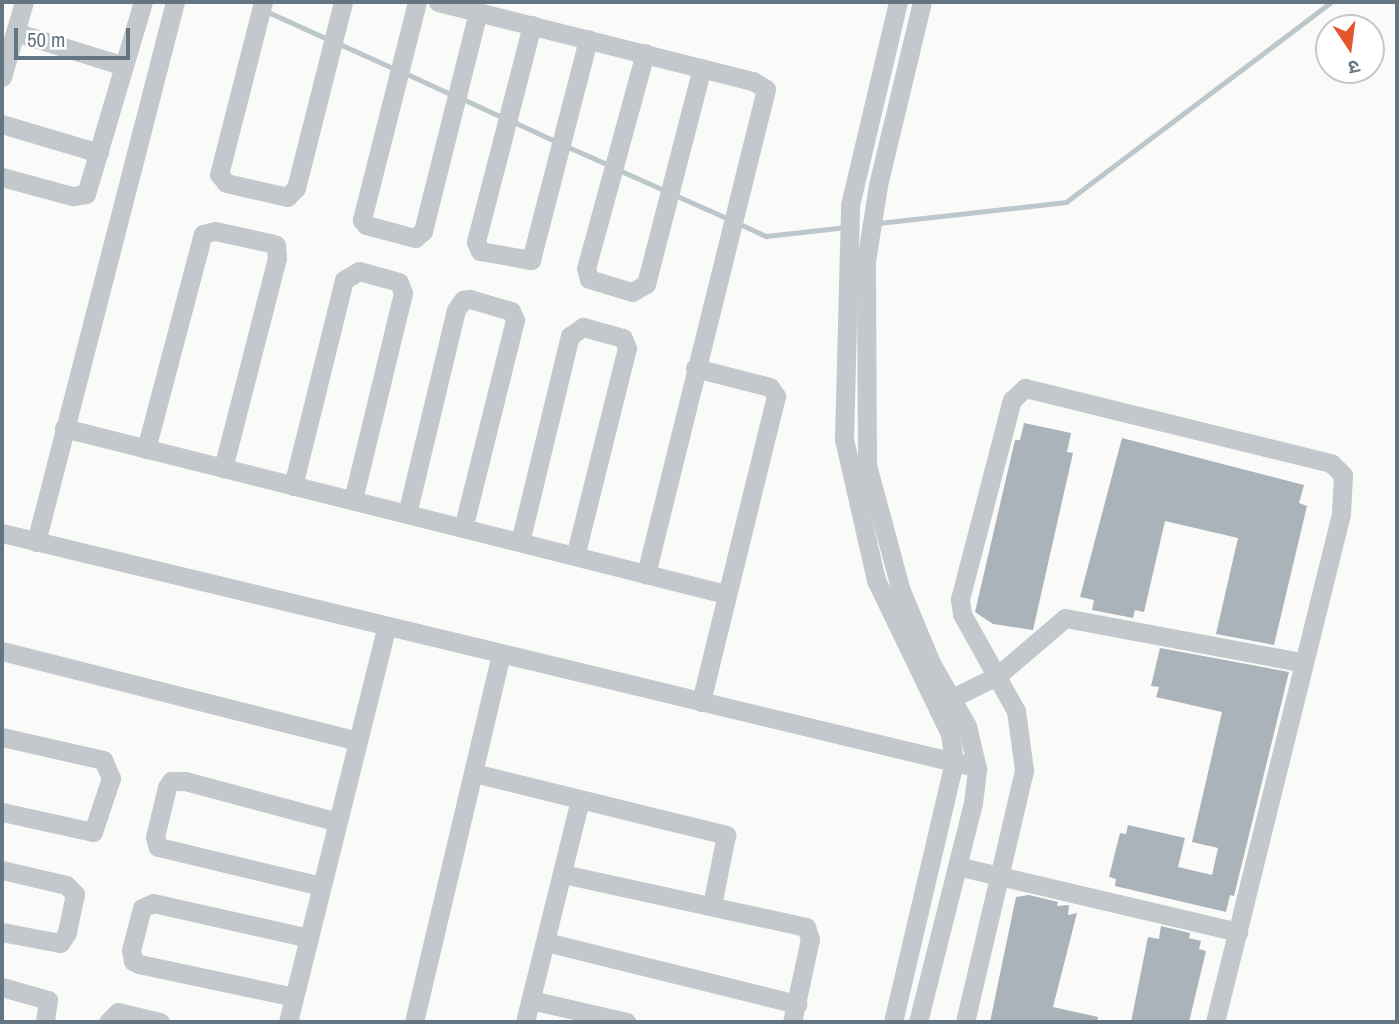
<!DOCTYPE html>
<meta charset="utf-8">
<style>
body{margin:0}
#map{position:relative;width:1399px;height:1024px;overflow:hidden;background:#fafaf8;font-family:"Archivo Narrow","Noto Sans Devanagari",sans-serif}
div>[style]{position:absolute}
.stream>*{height:4.5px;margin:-2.25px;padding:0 2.25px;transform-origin:2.25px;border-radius:2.25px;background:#bbc7cb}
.building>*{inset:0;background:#aab3b9}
.minor>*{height:19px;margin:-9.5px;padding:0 9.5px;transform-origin:9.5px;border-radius:9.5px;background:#c3c8cc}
span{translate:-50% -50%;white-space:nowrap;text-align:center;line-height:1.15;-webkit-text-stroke:7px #fff;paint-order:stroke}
.frame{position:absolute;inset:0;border:4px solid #657683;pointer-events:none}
.north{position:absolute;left:1315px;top:14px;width:70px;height:70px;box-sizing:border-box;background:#fff;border:2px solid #c1c8cd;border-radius:50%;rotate:167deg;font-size:19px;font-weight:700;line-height:28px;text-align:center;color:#657683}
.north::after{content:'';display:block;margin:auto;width:24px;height:32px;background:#e4572e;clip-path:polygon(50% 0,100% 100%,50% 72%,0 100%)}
.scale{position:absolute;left:14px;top:28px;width:116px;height:32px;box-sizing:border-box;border:4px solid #657683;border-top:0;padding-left:9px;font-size:21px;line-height:24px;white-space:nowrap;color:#657683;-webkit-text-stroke:5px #fff;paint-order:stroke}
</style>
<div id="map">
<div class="stream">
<i style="left:266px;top:11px;width:68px;rotate:24.3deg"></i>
<i style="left:340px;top:44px;width:60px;rotate:24.4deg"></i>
<i style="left:403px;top:72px;width:55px;rotate:24.7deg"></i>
<i style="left:461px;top:98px;width:47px;rotate:24.9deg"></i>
<i style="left:512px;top:121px;width:47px;rotate:24.9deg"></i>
<i style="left:566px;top:146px;width:47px;rotate:23.8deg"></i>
<i style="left:617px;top:169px;width:51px;rotate:24.1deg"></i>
<i style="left:675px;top:195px;width:57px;rotate:23.9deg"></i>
<i style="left:738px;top:223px;width:31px;rotate:25deg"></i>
<i style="left:766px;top:236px;width:81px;rotate:-6.4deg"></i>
<i style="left:879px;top:223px;width:188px;rotate:-6.4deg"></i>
<i style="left:1066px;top:202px;width:332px;rotate:-37deg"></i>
</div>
<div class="building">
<i style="clip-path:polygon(1024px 423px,1071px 433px,1067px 452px,1073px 453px,1033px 630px,993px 624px,975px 612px,1015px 440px,1020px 440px)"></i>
<i style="clip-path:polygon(1122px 438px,1304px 485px,1299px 503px,1307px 506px,1274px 645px,1216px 634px,1238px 538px,1165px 521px,1144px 612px,1135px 610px,1133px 618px,1092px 610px,1094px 600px,1080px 597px)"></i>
<i style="clip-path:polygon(1160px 648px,1289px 672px,1234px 896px,1230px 895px,1226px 912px,1115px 886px,1116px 879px,1109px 877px,1120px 833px,1126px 834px,1128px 825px,1185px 838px,1178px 867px,1212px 875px,1218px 848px,1192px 842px,1222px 712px,1156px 697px,1159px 687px,1151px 686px)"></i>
<i style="clip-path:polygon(1029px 895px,1058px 902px,1057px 906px,1069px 905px,1068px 915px,1077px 913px,1053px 1007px,1098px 1017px,1097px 1022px,990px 1022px,1016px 897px)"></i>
<i style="clip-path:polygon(1161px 926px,1190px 933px,1189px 938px,1201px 941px,1199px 949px,1206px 951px,1189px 1022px,1131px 1022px,1148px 937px,1159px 939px)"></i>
</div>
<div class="minor">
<i style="left:263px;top:2px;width:178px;rotate:104.3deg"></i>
<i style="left:219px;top:174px;width:11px;rotate:52deg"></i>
<i style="left:226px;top:183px;width:63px;rotate:12.9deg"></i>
<i style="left:287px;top:197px;width:13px;rotate:-45deg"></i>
<i style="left:296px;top:188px;width:192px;rotate:-75.8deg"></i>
<i style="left:417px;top:2px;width:225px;rotate:104.2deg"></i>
<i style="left:362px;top:220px;width:6px;rotate:51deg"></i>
<i style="left:366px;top:225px;width:51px;rotate:14.9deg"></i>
<i style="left:415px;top:238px;width:11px;rotate:-41deg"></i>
<i style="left:423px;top:231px;width:226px;rotate:-75.9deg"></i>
<i style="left:438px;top:2px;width:325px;rotate:14.1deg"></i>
<i style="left:753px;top:81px;width:15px;rotate:32deg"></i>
<i style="left:766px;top:89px;width:500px;rotate:103.9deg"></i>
<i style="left:532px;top:25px;width:224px;rotate:104.5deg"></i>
<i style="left:476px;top:242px;width:10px;rotate:66deg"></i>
<i style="left:480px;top:251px;width:52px;rotate:10deg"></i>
<i style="left:531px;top:260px;width:228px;rotate:-75.5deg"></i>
<i style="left:15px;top:32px;width:114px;rotate:17.3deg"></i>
<i style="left:645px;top:53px;width:223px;rotate:105.3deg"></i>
<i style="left:586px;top:268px;width:11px;rotate:75deg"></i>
<i style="left:589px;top:279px;width:45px;rotate:16.8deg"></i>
<i style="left:632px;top:292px;width:16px;rotate:-30deg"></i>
<i style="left:646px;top:284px;width:223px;rotate:-75.5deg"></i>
<i style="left:2px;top:77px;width:78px;rotate:-73.7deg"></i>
<i style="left:2px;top:124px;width:101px;rotate:16.6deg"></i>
<i style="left:2px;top:177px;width:73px;rotate:15.2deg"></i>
<i style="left:72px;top:196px;width:14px;rotate:-8deg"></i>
<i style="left:86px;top:194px;width:200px;rotate:-73.5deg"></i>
<i style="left:695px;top:368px;width:77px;rotate:14.2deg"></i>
<i style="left:770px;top:387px;width:11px;rotate:56deg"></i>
<i style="left:776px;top:396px;width:315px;rotate:103.8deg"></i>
<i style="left:64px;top:428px;width:682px;rotate:14.08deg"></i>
<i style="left:146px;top:449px;width:222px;rotate:-75.2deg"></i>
<i style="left:203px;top:234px;width:12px;rotate:-14deg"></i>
<i style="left:215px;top:231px;width:56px;rotate:12.3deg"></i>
<i style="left:270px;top:243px;width:6px;rotate:18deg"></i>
<i style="left:276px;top:245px;width:13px;rotate:86deg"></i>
<i style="left:277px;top:258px;width:217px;rotate:104.4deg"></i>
<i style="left:293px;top:486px;width:212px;rotate:-76.1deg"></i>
<i style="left:344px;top:280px;width:17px;rotate:-31deg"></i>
<i style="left:359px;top:271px;width:41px;rotate:15.4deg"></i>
<i style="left:399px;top:282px;width:12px;rotate:70deg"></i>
<i style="left:403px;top:293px;width:213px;rotate:103.6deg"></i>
<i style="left:407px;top:514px;width:210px;rotate:-76.5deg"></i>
<i style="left:456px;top:310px;width:12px;rotate:-55deg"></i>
<i style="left:463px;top:300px;width:7px;rotate:-8deg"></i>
<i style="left:470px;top:299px;width:43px;rotate:16.3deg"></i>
<i style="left:511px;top:311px;width:10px;rotate:66deg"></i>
<i style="left:515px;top:320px;width:214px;rotate:104deg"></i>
<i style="left:2px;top:533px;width:992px;rotate:13.53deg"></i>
<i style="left:36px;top:542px;width:558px;rotate:-75.57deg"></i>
<i style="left:520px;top:542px;width:212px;rotate:-76.4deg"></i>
<i style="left:570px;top:336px;width:16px;rotate:-35deg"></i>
<i style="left:583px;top:327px;width:41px;rotate:15.4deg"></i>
<i style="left:623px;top:338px;width:11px;rotate:68deg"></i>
<i style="left:627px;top:348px;width:214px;rotate:104deg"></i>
<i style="left:2px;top:651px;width:367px;rotate:14.2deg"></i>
<i style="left:952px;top:698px;width:50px;rotate:-26.1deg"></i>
<i style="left:997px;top:676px;width:89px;rotate:-40.5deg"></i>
<i style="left:1065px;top:618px;width:240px;rotate:10.6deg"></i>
<i style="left:2px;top:737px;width:104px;rotate:12.8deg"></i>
<i style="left:103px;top:760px;width:20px;rotate:66deg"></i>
<i style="left:111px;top:778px;width:57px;rotate:108.4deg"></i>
<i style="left:93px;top:832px;width:93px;rotate:-167.6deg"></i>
<i style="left:474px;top:773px;width:260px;rotate:13.8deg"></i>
<i style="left:726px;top:835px;width:71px;rotate:101.3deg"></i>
<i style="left:957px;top:866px;width:289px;rotate:13.2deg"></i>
<i style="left:2px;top:870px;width:66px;rotate:13.2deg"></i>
<i style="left:66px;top:885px;width:13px;rotate:45deg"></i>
<i style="left:75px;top:894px;width:40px;rotate:102deg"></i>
<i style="left:67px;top:933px;width:12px;rotate:125deg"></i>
<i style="left:60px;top:943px;width:59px;rotate:-169.3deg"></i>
<i style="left:563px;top:874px;width:249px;rotate:12.3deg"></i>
<i style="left:806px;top:927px;width:13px;rotate:72deg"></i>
<i style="left:810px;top:939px;width:85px;rotate:102.2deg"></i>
<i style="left:321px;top:886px;width:168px;rotate:-166.5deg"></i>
<i style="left:158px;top:847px;width:10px;rotate:-107deg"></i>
<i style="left:155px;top:837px;width:51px;rotate:-76.5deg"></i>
<i style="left:167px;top:787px;width:7px;rotate:-56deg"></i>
<i style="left:171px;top:781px;width:14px"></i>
<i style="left:185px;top:781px;width:158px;rotate:15deg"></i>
<i style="left:546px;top:942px;width:259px;rotate:13.9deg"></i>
<i style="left:2px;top:987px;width:48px;rotate:15.8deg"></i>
<i style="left:48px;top:1000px;width:22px;rotate:98deg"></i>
<i style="left:294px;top:997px;width:158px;rotate:-168deg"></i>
<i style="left:139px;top:964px;width:7px;rotate:-153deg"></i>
<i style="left:133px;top:961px;width:11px;rotate:-100deg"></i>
<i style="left:131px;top:950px;width:43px;rotate:-75.3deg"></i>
<i style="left:142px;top:908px;width:12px;rotate:-24deg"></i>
<i style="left:153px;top:903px;width:160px;rotate:12.6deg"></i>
<i style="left:531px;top:1000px;width:98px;rotate:13deg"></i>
<i style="left:108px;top:1022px;width:14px;rotate:-45deg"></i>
<i style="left:118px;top:1012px;width:43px;rotate:13.4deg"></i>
<i style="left:288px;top:1022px;width:408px;rotate:-76deg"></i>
<i style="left:414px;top:1022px;width:378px;rotate:-76.7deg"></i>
<i style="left:525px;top:1022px;width:229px;rotate:-76.1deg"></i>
<i style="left:893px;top:1022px;width:267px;rotate:-76.8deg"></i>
<i style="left:954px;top:762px;width:28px;rotate:-98deg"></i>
<i style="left:950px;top:734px;width:171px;rotate:-115.7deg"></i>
<i style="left:876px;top:580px;width:145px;rotate:-102.8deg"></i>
<i style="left:844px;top:439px;width:234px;rotate:-88.5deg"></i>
<i style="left:850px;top:205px;width:209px;rotate:-76.7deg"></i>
<i style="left:918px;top:1022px;width:226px;rotate:-75.9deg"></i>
<i style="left:973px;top:803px;width:35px;rotate:-83deg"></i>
<i style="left:977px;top:768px;width:43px;rotate:-103.4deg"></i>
<i style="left:967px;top:726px;width:73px;rotate:-119.7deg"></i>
<i style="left:931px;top:663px;width:78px;rotate:-112.6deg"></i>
<i style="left:901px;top:591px;width:131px;rotate:-105.1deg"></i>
<i style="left:867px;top:465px;width:204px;rotate:-90.3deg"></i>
<i style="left:866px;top:261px;width:77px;rotate:-81deg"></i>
<i style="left:878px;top:185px;width:188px;rotate:-76.5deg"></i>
<i style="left:965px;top:1022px;width:259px;rotate:-76.8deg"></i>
<i style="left:1024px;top:770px;width:60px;rotate:-97.7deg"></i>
<i style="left:1016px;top:711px;width:111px;rotate:-119.1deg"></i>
<i style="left:962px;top:614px;width:15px;rotate:-98deg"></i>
<i style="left:960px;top:599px;width:206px;rotate:-75.4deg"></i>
<i style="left:1012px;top:400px;width:18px;rotate:-43deg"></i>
<i style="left:1025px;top:388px;width:315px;rotate:13.8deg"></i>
<i style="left:1331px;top:463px;width:17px;rotate:45deg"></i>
<i style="left:1343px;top:475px;width:39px;rotate:93deg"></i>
<i style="left:1341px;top:514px;width:523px;rotate:103.93deg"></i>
</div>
<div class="frame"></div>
<div class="north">उ</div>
<div class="scale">50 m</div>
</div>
